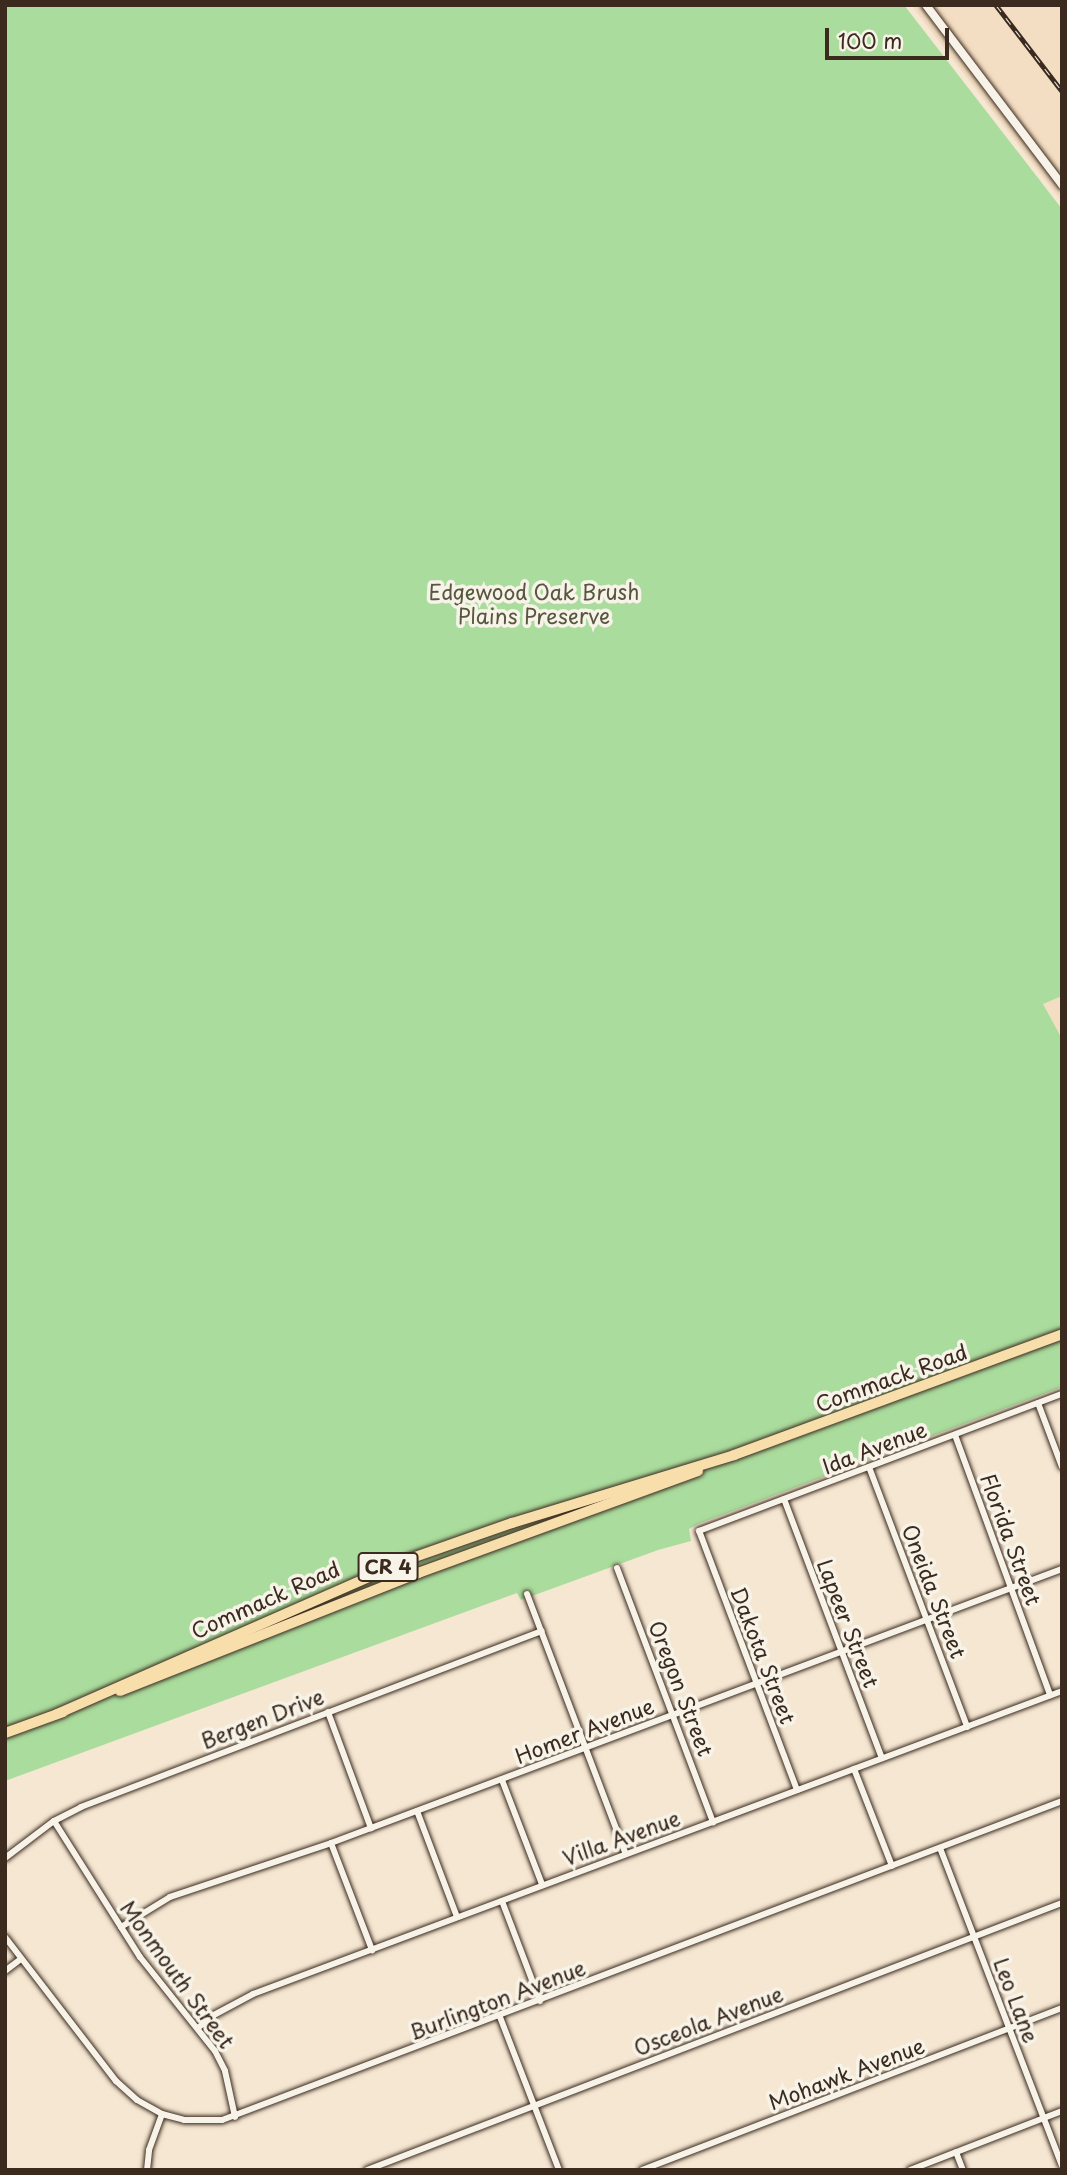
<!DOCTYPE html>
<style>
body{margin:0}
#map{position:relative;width:1067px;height:2175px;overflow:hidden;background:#f5e7d2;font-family:"Playpen Sans",sans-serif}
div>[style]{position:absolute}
.built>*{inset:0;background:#f4dec3}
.green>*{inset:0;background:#aadc9d}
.roads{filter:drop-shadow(0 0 2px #3b2a1e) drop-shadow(0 0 2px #3b2a1e)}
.minor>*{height:6px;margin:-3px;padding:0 3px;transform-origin:3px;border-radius:3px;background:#f7f3e8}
.tertiary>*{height:8px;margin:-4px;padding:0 4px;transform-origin:4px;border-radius:4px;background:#f7f3e8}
.primary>*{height:10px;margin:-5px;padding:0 5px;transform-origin:5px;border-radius:5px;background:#f8deab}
.rail>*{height:5px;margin-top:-2.5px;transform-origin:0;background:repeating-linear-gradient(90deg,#f7f3e8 0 8px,#3b2a1e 0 16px);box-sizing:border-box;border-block:2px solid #3b2a1e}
span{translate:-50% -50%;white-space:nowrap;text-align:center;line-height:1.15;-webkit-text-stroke:7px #f7f3e8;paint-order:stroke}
.shield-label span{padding:2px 5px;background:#f7f3e8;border:2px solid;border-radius:5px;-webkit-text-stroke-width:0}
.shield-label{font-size:19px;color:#3b2a1e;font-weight:700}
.park-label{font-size:21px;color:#57563e}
.street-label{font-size:21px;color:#3b2a1e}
.frame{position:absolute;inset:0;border:7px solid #3b2a1e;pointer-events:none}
.scale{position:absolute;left:825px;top:28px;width:124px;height:32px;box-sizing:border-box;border:4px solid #3b2a1e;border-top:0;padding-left:9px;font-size:21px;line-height:24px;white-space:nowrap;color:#3b2a1e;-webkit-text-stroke:5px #f7f3e8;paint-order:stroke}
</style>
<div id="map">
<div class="built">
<i style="clip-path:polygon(911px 5px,1062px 5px,1062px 202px)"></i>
<i style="clip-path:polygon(1062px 996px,1062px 1039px,1042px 1004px)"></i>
</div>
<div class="green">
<i style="clip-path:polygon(5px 5px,904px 5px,1062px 209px,1062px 996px,1043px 1004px,1062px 1039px,1062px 1387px,698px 1524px,689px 1529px,691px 1541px,658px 1550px,521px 1600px,517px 1593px,5px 1781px)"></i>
</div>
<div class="roads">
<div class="minor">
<i style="left:1038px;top:1403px;width:68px;rotate:69.4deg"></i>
<i style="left:955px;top:1435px;width:277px;rotate:69.9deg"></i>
<i style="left:869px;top:1467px;width:278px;rotate:69.3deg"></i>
<i style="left:784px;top:1499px;width:277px;rotate:69.3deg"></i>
<i style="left:617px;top:1568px;width:272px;rotate:69.3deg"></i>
<i style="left:527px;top:1594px;width:278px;rotate:69.2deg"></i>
<i style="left:328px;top:1712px;width:124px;rotate:69.7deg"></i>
<i style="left:854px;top:1769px;width:104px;rotate:68.6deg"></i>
<i style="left:502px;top:1780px;width:111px;rotate:69deg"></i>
<i style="left:797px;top:1790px;width:277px;rotate:-110.7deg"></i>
<i style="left:699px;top:1531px;width:388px;rotate:-20.7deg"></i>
<i style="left:417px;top:1811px;width:113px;rotate:69.3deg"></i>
<i style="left:54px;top:1821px;width:161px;rotate:57.7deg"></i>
<i style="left:140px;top:1957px;width:120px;rotate:51.4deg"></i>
<i style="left:215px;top:2051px;width:22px;rotate:63deg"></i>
<i style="left:225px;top:2071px;width:47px;rotate:77.7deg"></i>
<i style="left:331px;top:1843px;width:115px;rotate:69deg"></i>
<i style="left:940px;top:1848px;width:340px;rotate:69deg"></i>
<i style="left:5px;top:1858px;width:61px;rotate:-37.1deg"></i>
<i style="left:54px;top:1821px;width:30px;rotate:-27deg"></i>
<i style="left:81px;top:1807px;width:493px;rotate:-20.9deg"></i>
<i style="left:502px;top:1901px;width:107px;rotate:69.2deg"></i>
<i style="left:121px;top:1927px;width:57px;rotate:-31.5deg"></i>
<i style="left:170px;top:1897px;width:170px;rotate:-18.5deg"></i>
<i style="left:331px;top:1843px;width:781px;rotate:-20.55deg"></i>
<i style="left:5px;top:1937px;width:182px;rotate:52.4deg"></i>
<i style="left:116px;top:2081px;width:28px;rotate:42deg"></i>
<i style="left:137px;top:2100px;width:29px;rotate:29deg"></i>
<i style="left:162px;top:2114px;width:23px;rotate:15deg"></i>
<i style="left:184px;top:2120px;width:38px"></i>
<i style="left:222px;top:2120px;width:899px;rotate:-20.79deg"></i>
<i style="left:5px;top:1971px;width:20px;rotate:-37deg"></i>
<i style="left:500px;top:2017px;width:164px;rotate:68.9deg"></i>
<i style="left:199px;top:2027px;width:17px;rotate:-40deg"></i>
<i style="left:212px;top:2016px;width:47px;rotate:-28.2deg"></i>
<i style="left:253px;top:1994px;width:864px;rotate:-20.53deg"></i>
<i style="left:956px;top:2152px;width:19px;rotate:69deg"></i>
<i style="left:147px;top:2170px;width:20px;rotate:-84deg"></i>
<i style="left:149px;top:2150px;width:38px;rotate:-70deg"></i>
<i style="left:367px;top:2170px;width:745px;rotate:-21.02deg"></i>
<i style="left:642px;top:2170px;width:450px;rotate:-21.1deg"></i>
<i style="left:910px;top:2170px;width:163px;rotate:-21.2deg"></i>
</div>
<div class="tertiary">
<i style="left:926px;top:5px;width:226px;rotate:52.9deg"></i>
</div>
<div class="primary">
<i style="left:120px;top:1691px;width:321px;rotate:-21.6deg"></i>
<i style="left:418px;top:1573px;width:298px;rotate:-20deg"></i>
<i style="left:57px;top:1714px;width:388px;rotate:-23.7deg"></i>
<i style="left:412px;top:1558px;width:106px;rotate:-19.3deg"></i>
<i style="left:512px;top:1523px;width:232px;rotate:-17deg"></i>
<i style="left:734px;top:1455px;width:350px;rotate:-20.2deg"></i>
<i style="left:5px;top:1733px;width:62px;rotate:-19.9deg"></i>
</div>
</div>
<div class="rail">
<i style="left:996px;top:5px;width:108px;rotate:52.5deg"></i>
</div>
<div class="shield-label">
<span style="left:388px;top:1567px">CR 4</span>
</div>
<div class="park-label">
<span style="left:534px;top:603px">Edgewood Oak Brush<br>Plains Preserve</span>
</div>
<div class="street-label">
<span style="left:891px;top:1377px;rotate:-20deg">Commack Road</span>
<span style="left:874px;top:1447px;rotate:-21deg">Ida Avenue</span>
<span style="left:1012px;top:1539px;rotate:70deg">Florida Street</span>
<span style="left:935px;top:1591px;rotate:69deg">Oneida Street</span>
<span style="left:265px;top:1599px;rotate:-24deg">Commack Road</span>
<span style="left:849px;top:1623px;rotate:69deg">Lapeer Street</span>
<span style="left:764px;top:1655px;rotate:69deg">Dakota Street</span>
<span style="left:682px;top:1688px;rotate:69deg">Oregon Street</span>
<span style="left:262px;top:1718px;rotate:-21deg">Bergen Drive</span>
<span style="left:584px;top:1730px;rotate:-21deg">Homer Avenue</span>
<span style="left:621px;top:1837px;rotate:-20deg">Villa Avenue</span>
<span style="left:178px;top:1974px;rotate:54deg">Monmouth Street</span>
<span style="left:497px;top:1999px;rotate:-21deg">Burlington Avenue</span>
<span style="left:1017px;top:2000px;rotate:69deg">Leo Lane</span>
<span style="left:708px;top:2020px;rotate:-21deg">Osceola Avenue</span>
<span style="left:846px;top:2073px;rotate:-21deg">Mohawk Avenue</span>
</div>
<div class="frame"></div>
<div class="scale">100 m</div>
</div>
